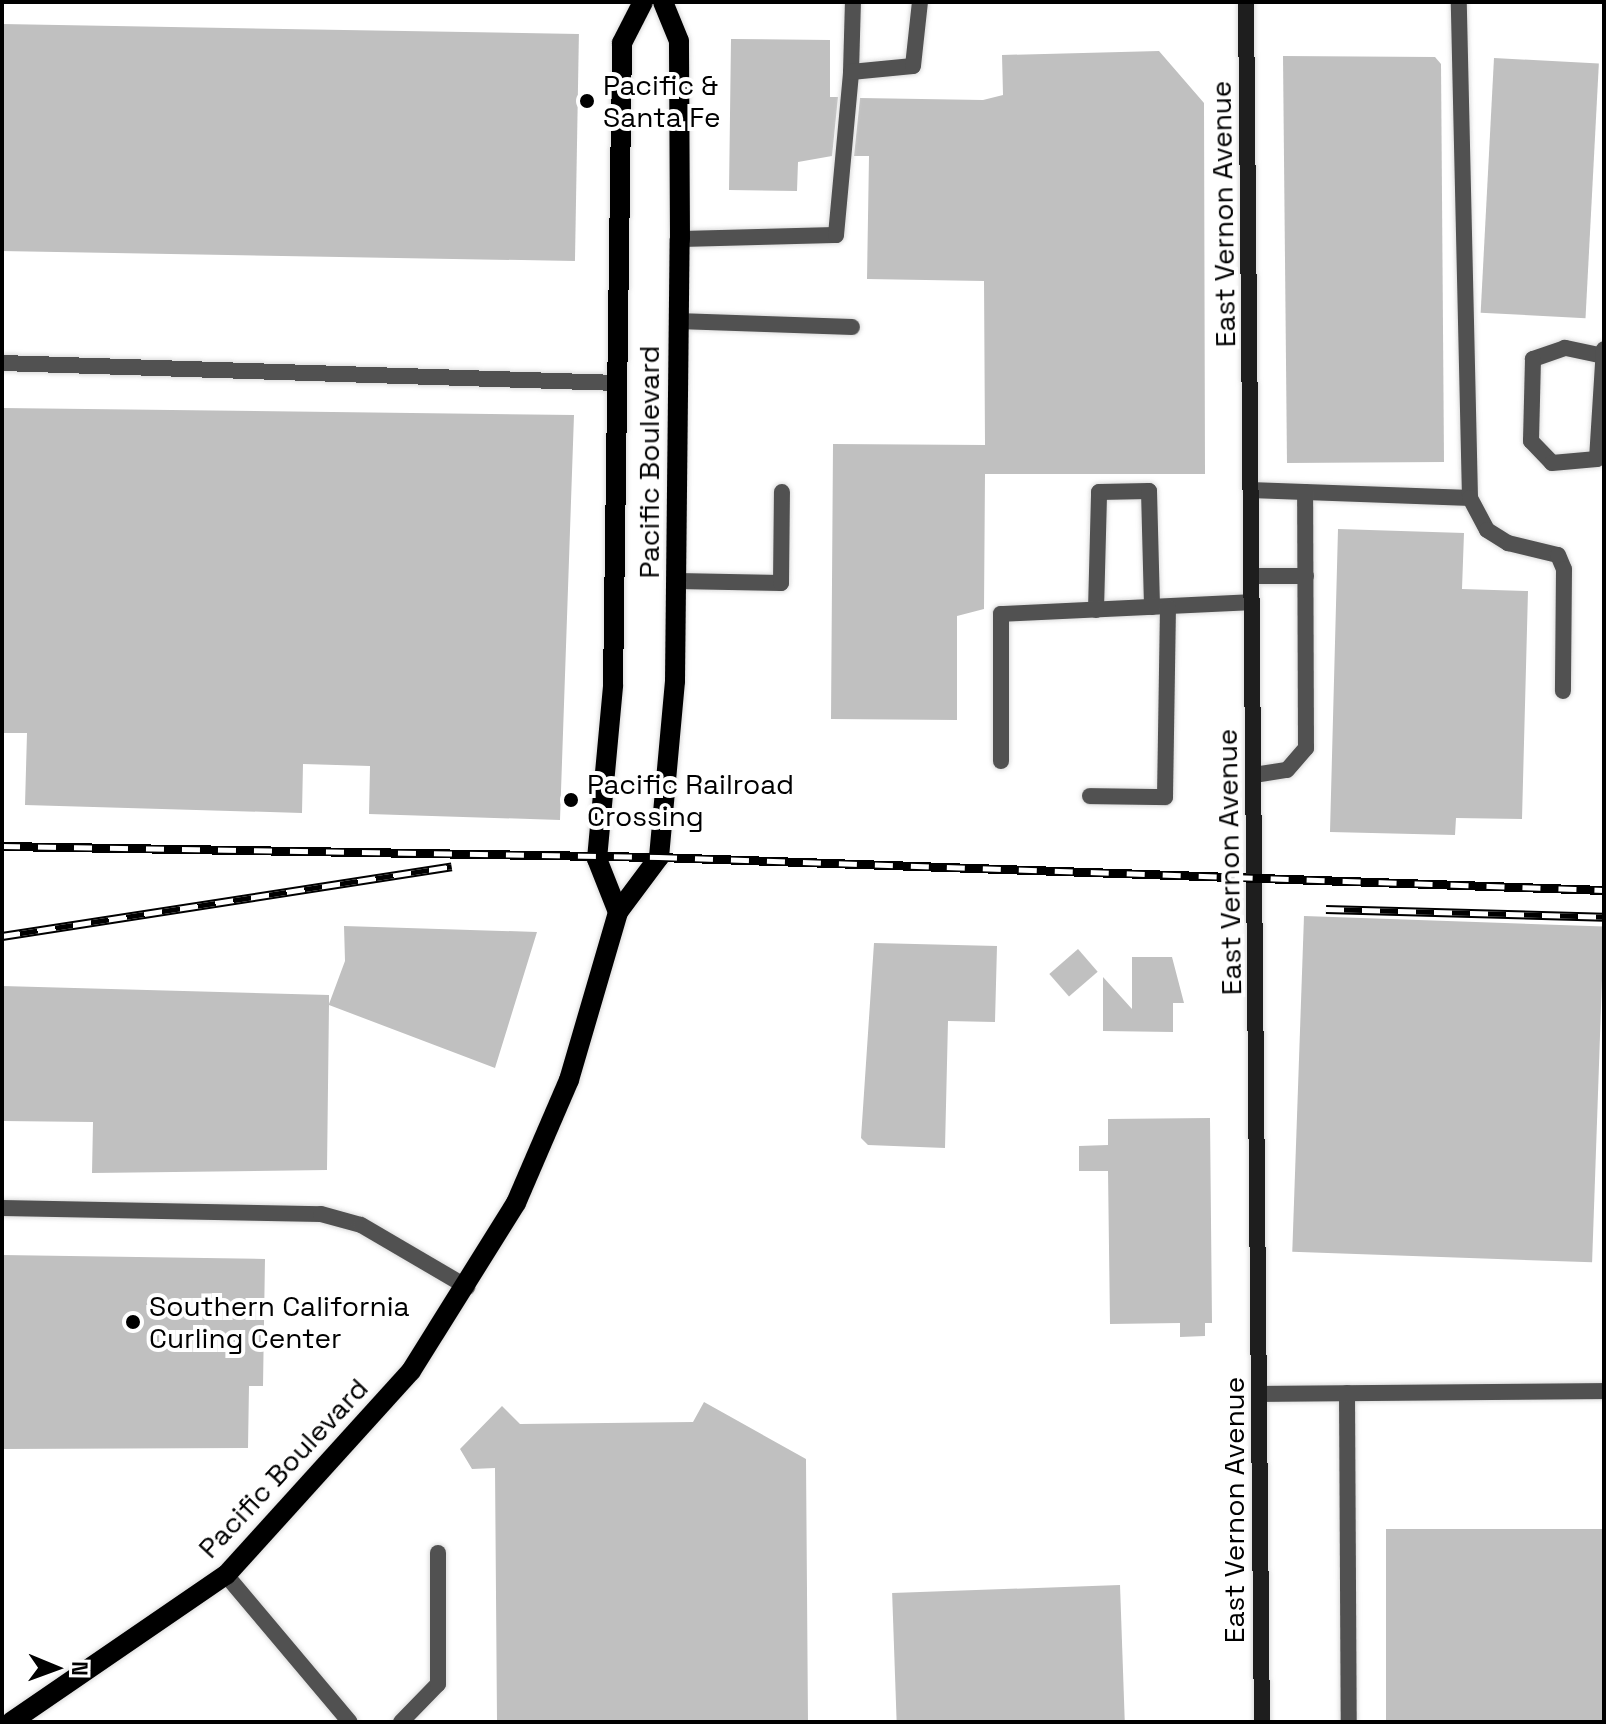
<!DOCTYPE html>
<style>
body{margin:0}
#map{position:relative;width:1606px;height:1724px;overflow:hidden;background:#fff;font-family:"Space Grotesk",sans-serif}
div>[style]{position:absolute}
.building>*{inset:0;background:#c0c0c0;transform-origin:0 0}
.roads{filter:drop-shadow(0 0 2px #dbdbdb) drop-shadow(0 0 2px #dbdbdb)}
.lane>*{height:16px;margin:-8px;padding:0 8px;transform-origin:8px;border-radius:8px;background:#515151}
.street>*{height:16px;margin:-8px;padding:0 8px;transform-origin:8px;border-radius:8px;background:#515151}
.secondary>*{height:16px;margin:-8px;padding:0 8px;transform-origin:8px;border-radius:8px;background:#1e1e1e}
.primary>*{height:20px;margin:-10px;padding:0 10px;transform-origin:10px;border-radius:10px;background:#000}
.rail>*{height:9px;margin-top:-4.5px;transform-origin:0;background:repeating-linear-gradient(90deg,#fff 0 18px,#000 0 36px);box-sizing:border-box;border-block:2px solid #000}
.dots>*{width:22px;height:22px;translate:-50% -50%;box-sizing:border-box;border:4px solid #fff;border-radius:50%}
span{translate:-50% -50%;white-space:nowrap;text-align:center;line-height:1.15;-webkit-text-stroke:8px #fff;paint-order:stroke}
.poi-label{font-size:28px;color:#000}
.left{translate:0 -50%;text-align:left}
.street-label{font-size:28px;color:#000}
.frame{position:absolute;inset:0;border:4px solid #000;pointer-events:none}
.north{position:absolute;left:16px;top:1628px;width:80px;height:80px;-webkit-text-stroke:6px #fff;paint-order:stroke;rotate:91deg;font-size:22px;font-weight:700;line-height:32px;text-align:center;color:#000}
.north::after{content:'';display:block;margin:auto;width:28px;height:36px;background:#000;clip-path:polygon(50% 0,100% 100%,50% 72%,0 100%)}
</style>
<div id="map">
<div class="building">
<i style="left:2px;top:24px;width:577px;height:227px;rotate:1deg"></i>
<i style="clip-path:polygon(731px 39px,830px 40px,830px 97px,838px 97px,832px 156px,798px 162px,797px 191px,729px 190px)"></i>
<i style="clip-path:polygon(1159px 51px,1204px 103px,1205px 474px,985px 474px,984px 609px,957px 616px,957px 720px,831px 719px,833px 444px,985px 445px,984px 281px,867px 279px,869px 156px,854px 156px,860px 98px,983px 100px,1003px 95px,1002px 55px)"></i>
<i style="clip-path:polygon(1283px 56px,1435px 57px,1441px 64px,1444px 462px,1287px 463px)"></i>
<i style="left:1494px;top:58px;width:105px;height:255px;rotate:3deg"></i>
<i style="clip-path:polygon(2px 408px,574px 415px,560px 820px,369px 814px,370px 766px,303px 764px,302px 813px,25px 805px,27px 733px,2px 733px)"></i>
<i style="clip-path:polygon(1338px 529px,1464px 533px,1462px 589px,1528px 591px,1522px 819px,1456px 818px,1455px 835px,1330px 832px)"></i>
<i style="left:1304px;top:916px;width:300px;height:336px;rotate:2deg"></i>
<i style="clip-path:polygon(344px 926px,537px 932px,495px 1068px,329px 1005px,327px 1170px,92px 1173px,93px 1122px,2px 1121px,2px 986px,329px 995px,329px 1004px,345px 961px)"></i>
<i style="clip-path:polygon(874px 943px,997px 946px,995px 1022px,948px 1021px,945px 1148px,868px 1145px,861px 1138px)"></i>
<i style="left:1078px;top:949px;width:30px;height:38px;rotate:49deg"></i>
<i style="clip-path:polygon(1132px 957px,1172px 957px,1184px 1003px,1173px 1003px,1173px 1032px,1103px 1031px,1103px 977px,1132px 1009px)"></i>
<i style="clip-path:polygon(1210px 1118px,1212px 1323px,1205px 1323px,1205px 1336px,1180px 1337px,1180px 1323px,1110px 1324px,1108px 1171px,1079px 1171px,1079px 1146px,1108px 1145px,1108px 1119px)"></i>
<i style="clip-path:polygon(2px 1255px,265px 1259px,263px 1386px,249px 1386px,248px 1448px,2px 1449px)"></i>
<i style="clip-path:polygon(704px 1402px,806px 1459px,808px 1722px,497px 1722px,495px 1468px,472px 1469px,460px 1449px,502px 1406px,520px 1424px,693px 1422px)"></i>
<i style="left:1604px;top:1529px;width:193px;height:218px;rotate:90deg"></i>
<i style="left:1120px;top:1585px;width:137px;height:228px;rotate:88deg"></i>
</div>
<div class="roads">
<div class="lane">
<i style="left:851px;top:72px;width:70px;rotate:-88.4deg"></i>
<i style="left:680px;top:239px;width:156px;rotate:-1.5deg"></i>
<i style="left:836px;top:235px;width:164px;rotate:-84.7deg"></i>
<i style="left:851px;top:72px;width:62px;rotate:-5.5deg"></i>
<i style="left:913px;top:66px;width:64px;rotate:-83.8deg"></i>
<i style="left:678px;top:321px;width:174px;rotate:2deg"></i>
<i style="left:1599px;top:355px;width:35px;rotate:-168deg"></i>
<i style="left:1565px;top:348px;width:34px;rotate:161deg"></i>
<i style="left:1533px;top:359px;width:82px;rotate:91.4deg"></i>
<i style="left:1531px;top:441px;width:30px;rotate:46deg"></i>
<i style="left:1552px;top:463px;width:45px;rotate:-5.1deg"></i>
<i style="left:1597px;top:459px;width:110px;rotate:-86.4deg"></i>
<i style="left:2px;top:363px;width:615px;rotate:1.86deg"></i>
<i style="left:1251px;top:490px;width:219px;rotate:2.1deg"></i>
<i style="left:1470px;top:498px;width:496px;rotate:-91.3deg"></i>
<i style="left:1470px;top:498px;width:36px;rotate:62deg"></i>
<i style="left:1487px;top:530px;width:25px;rotate:32deg"></i>
<i style="left:1508px;top:543px;width:51px;rotate:13.5deg"></i>
<i style="left:1558px;top:555px;width:15px;rotate:67deg"></i>
<i style="left:1564px;top:569px;width:122px;rotate:90.5deg"></i>
<i style="left:1252px;top:576px;width:54px"></i>
<i style="left:677px;top:581px;width:104px;rotate:1.1deg"></i>
<i style="left:781px;top:583px;width:91px;rotate:-89.4deg"></i>
<i style="left:1096px;top:610px;width:118px;rotate:-88.5deg"></i>
<i style="left:1099px;top:492px;width:50px;rotate:-1.1deg"></i>
<i style="left:1149px;top:491px;width:116px;rotate:88.5deg"></i>
<i style="left:1001px;top:761px;width:147px;rotate:-90deg"></i>
<i style="left:1001px;top:614px;width:251px;rotate:-2.7deg"></i>
<i style="left:1254px;top:775px;width:33px;rotate:-9deg"></i>
<i style="left:1287px;top:770px;width:29px;rotate:-49deg"></i>
<i style="left:1306px;top:748px;width:256px;rotate:-90.2deg"></i>
<i style="left:1090px;top:796px;width:75px;rotate:0.8deg"></i>
<i style="left:1165px;top:797px;width:190px;rotate:-89.1deg"></i>
<i style="left:2px;top:1208px;width:319px;rotate:1.1deg"></i>
<i style="left:321px;top:1214px;width:41px;rotate:15.4deg"></i>
<i style="left:361px;top:1225px;width:123px;rotate:30.3deg"></i>
<i style="left:1347px;top:1393px;width:329px;rotate:89.7deg"></i>
<i style="left:1260px;top:1394px;width:344px;rotate:-0.5deg"></i>
<i style="left:401px;top:1722px;width:53px;rotate:-45.8deg"></i>
<i style="left:438px;top:1684px;width:131px;rotate:-90deg"></i>
</div>
<div class="street">
<i style="left:226px;top:1575px;width:192px;rotate:49.9deg"></i>
</div>
<div class="secondary">
<i style="left:1246px;top:2px;width:1720px;rotate:89.47deg"></i>
</div>
<div class="primary">
<i style="left:618px;top:912px;width:57px;rotate:-111.6deg"></i>
<i style="left:597px;top:859px;width:175px;rotate:-84.7deg"></i>
<i style="left:613px;top:685px;width:642px;rotate:-89.2deg"></i>
<i style="left:622px;top:43px;width:46px;rotate:-62.9deg"></i>
<i style="left:11px;top:1722px;width:260px;rotate:-34.4deg"></i>
<i style="left:226px;top:1575px;width:275px;rotate:-47.8deg"></i>
<i style="left:411px;top:1371px;width:198px;rotate:-58deg"></i>
<i style="left:516px;top:1203px;width:134px;rotate:-66.7deg"></i>
<i style="left:569px;top:1080px;width:175px;rotate:-73.7deg"></i>
<i style="left:618px;top:912px;width:69px;rotate:-53.3deg"></i>
<i style="left:659px;top:857px;width:177px;rotate:-84.8deg"></i>
<i style="left:675px;top:681px;width:442px;rotate:-89.4deg"></i>
<i style="left:680px;top:239px;width:198px;rotate:-90.3deg"></i>
<i style="left:679px;top:41px;width:42px;rotate:-112.3deg"></i>
</div>
</div>
<div class="rail">
<i style="left:2px;top:846px;width:657px;rotate:0.96deg"></i>
<i style="left:659px;top:857px;width:946px;rotate:2deg"></i>
<i style="left:1326px;top:909px;width:278px;rotate:1.6deg"></i>
<i style="left:2px;top:936px;width:455px;rotate:-8.8deg"></i>
</div>
<div class="dots">
<i style="left:587px;top:101px;background:#000"></i>
<i style="left:571px;top:800px;background:#000"></i>
<i style="left:133px;top:1322px;background:#000"></i>
</div>
<div class="poi-label">
<span class="left" style="left:603px;top:101px">Pacific &amp;<br>Santa Fe</span>
<span class="left" style="left:587px;top:800px">Pacific Railroad<br>Crossing</span>
<span class="left" style="left:149px;top:1322px">Southern California<br>Curling Center</span>
</div>
<div class="street-label">
<span style="left:1223px;top:214px;rotate:-91deg">East Vernon Avenue</span>
<span style="left:649px;top:462px;rotate:-90deg">Pacific Boulevard</span>
<span style="left:1229px;top:862px;rotate:-91deg">East Vernon Avenue</span>
<span style="left:283px;top:1468px;rotate:-47deg">Pacific Boulevard</span>
<span style="left:1234px;top:1510px;rotate:-90deg">East Vernon Avenue</span>
</div>
<div class="frame"></div>
<div class="north">N</div>
</div>
